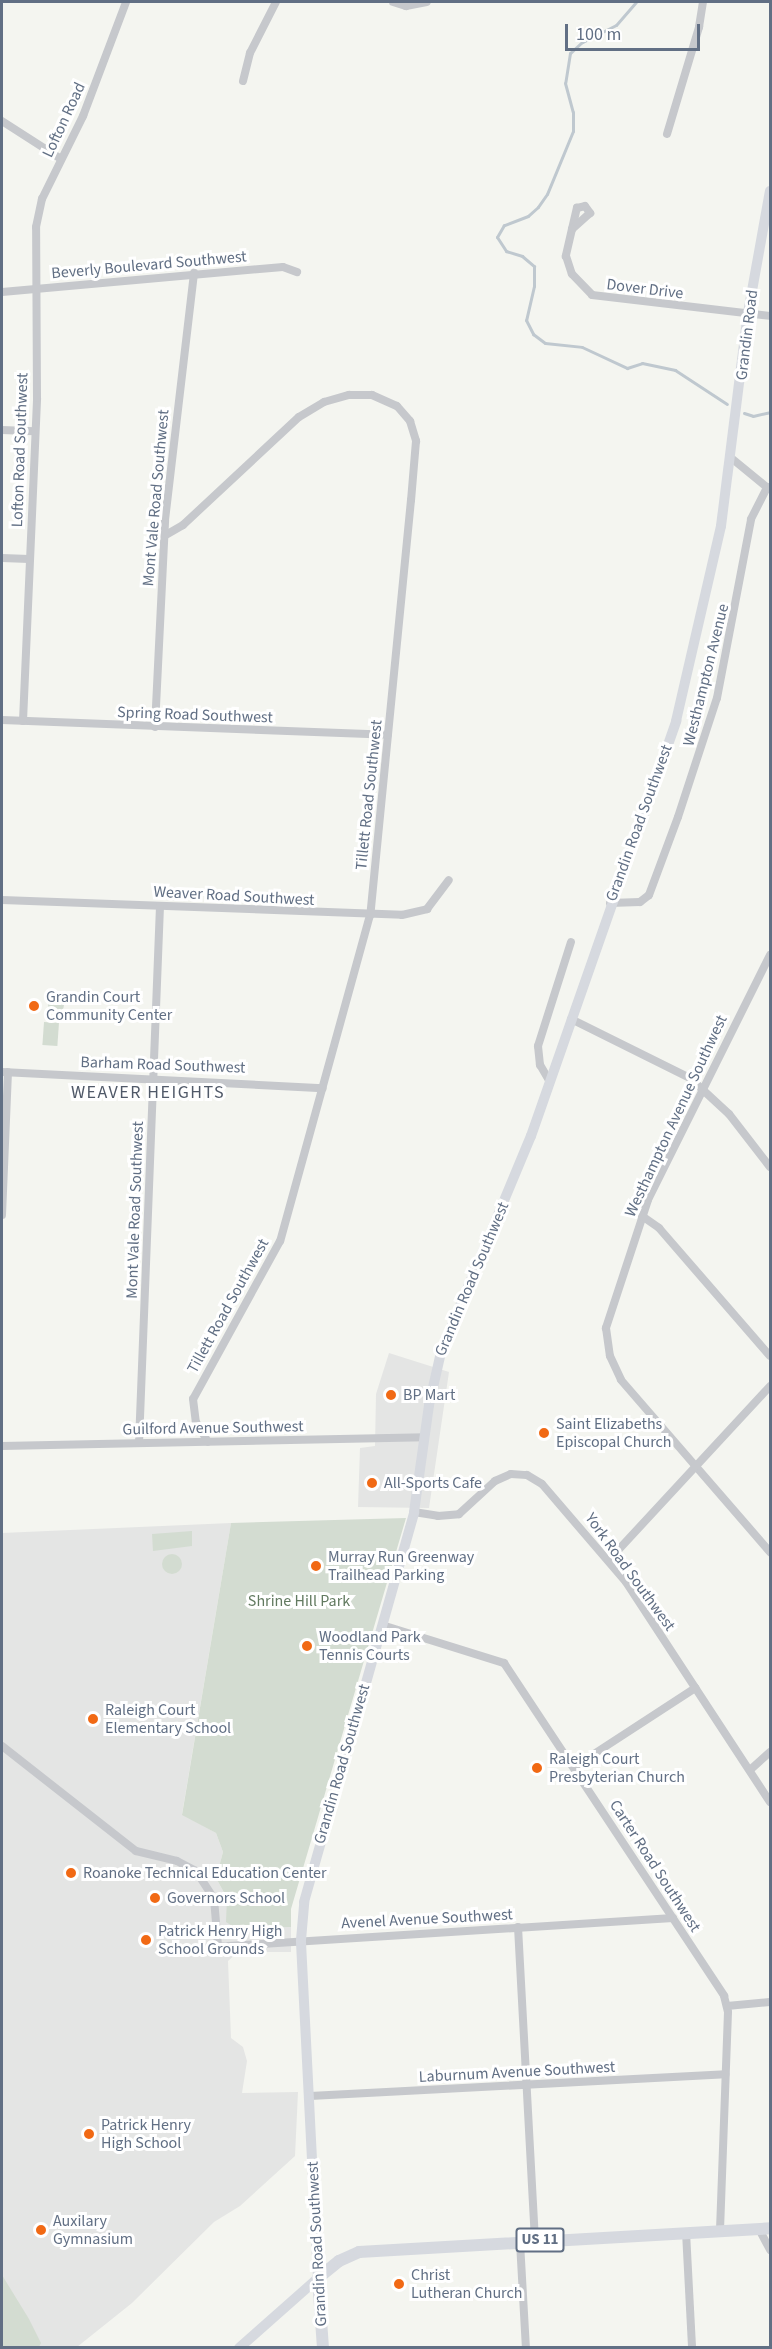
<!DOCTYPE html>
<style>
body{margin:0}
#map{position:relative;width:772px;height:2349px;overflow:hidden;background:#f4f5f0;font-family:"Source Sans 3",sans-serif}
div>[style]{position:absolute}
.built>*{inset:0;background:#e4e5e4}
.green>*{inset:0;background:#d3dcd1;transform-origin:0 0}
.round{border-radius:50%}
.stream>*{height:3px;margin:-1.5px;padding:0 1.5px;transform-origin:1.5px;border-radius:1.5px;background:#bfc8cf}
.street>*{height:8px;margin:-4px;padding:0 4px;transform-origin:4px;border-radius:4px;background:#c6c8cc}
.secondary>*{height:10px;margin:-5px;padding:0 5px;transform-origin:5px;border-radius:5px;background:#d6d9df}
.primary>*{height:12px;margin:-6px;padding:0 6px;transform-origin:6px;border-radius:6px;background:#d6d9df}
.dots>*{width:16px;height:16px;translate:-50% -50%;box-sizing:border-box;border:3px solid #fff;border-radius:50%}
span{translate:-50% -50%;white-space:nowrap;text-align:center;line-height:1.15;-webkit-text-stroke:6px #fff;paint-order:stroke}
.shield-label span{padding:2px 4px;background:#fff;border:2px solid;border-radius:4px;-webkit-text-stroke-width:0}
.shield-label{font-size:15px;color:#616f84;font-weight:700}
.street-label{font-size:16px;color:#616f84}
.poi-label{font-size:16px;color:#616f84}
.left{translate:0 -50%;text-align:left}
.park-label{font-size:16px;color:#627a60}
.neighbourhood-label{font-size:18px;color:#505968;letter-spacing:1.5px}
.frame{position:absolute;inset:0;border:3px solid #616f84;pointer-events:none}
.scale{position:absolute;left:565px;top:24px;width:135px;height:27px;box-sizing:border-box;border:3px solid #616f84;border-top:0;padding-left:8px;font-size:18px;line-height:21px;white-space:nowrap;color:#616f84;-webkit-text-stroke:4px #fff;paint-order:stroke}
</style>
<div id="map">
<div class="built">
<i style="clip-path:polygon(389px 1353px,449px 1372px,429px 1508px,358px 1507px,360px 1448px,375px 1446px,376px 1394px)"></i>
<i style="clip-path:polygon(231px 1523px,182px 1814px,216px 1833px,223px 1852px,216px 1878px,227px 1898px,260px 1928px,291px 1927px,291px 1952px,238px 1952px,228px 1961px,231px 2038px,243px 2047px,247px 2061px,242px 2093px,298px 2092px,295px 2156px,240px 2206px,214px 2222px,132px 2303px,77px 2347px,2px 2347px,2px 1533px)"></i>
</div>
<div class="green">
<i class="round" style="left:48px;top:997px;width:16px;height:16px"></i>
<i style="left:44px;top:1022px;width:15px;height:23px;rotate:4deg"></i>
<i style="clip-path:polygon(406px 1518px,291px 1909px,291px 1927px,237px 1929px,226px 1922px,227px 1898px,216px 1878px,223px 1852px,216px 1833px,182px 1815px,231px 1523px)"></i>
<i style="clip-path:polygon(192px 1531px,192px 1546px,153px 1551px,152px 1534px)"></i>
<i class="round" style="left:162px;top:1554px;width:20px;height:20px"></i>
<i style="clip-path:polygon(2px 2275px,29px 2319px,41px 2343px,39px 2347px,2px 2347px)"></i>
</div>
<div class="stream">
<i style="left:636px;top:2px;width:30px;rotate:131deg"></i>
<i style="left:616px;top:25px;width:38px;rotate:153deg"></i>
<i style="left:582px;top:42px;width:16px;rotate:137deg"></i>
<i style="left:570px;top:53px;width:30px;rotate:99deg"></i>
<i style="left:565px;top:83px;width:30px;rotate:75deg"></i>
<i style="left:573px;top:112px;width:19px;rotate:90deg"></i>
<i style="left:573px;top:131px;width:68px;rotate:112.4deg"></i>
<i style="left:547px;top:194px;width:16px;rotate:125deg"></i>
<i style="left:538px;top:207px;width:13px;rotate:138deg"></i>
<i style="left:528px;top:216px;width:26px;rotate:159deg"></i>
<i style="left:504px;top:225px;width:14px;rotate:120deg"></i>
<i style="left:497px;top:237px;width:17px;rotate:57deg"></i>
<i style="left:506px;top:251px;width:17px;rotate:17deg"></i>
<i style="left:522px;top:256px;width:16px;rotate:40deg"></i>
<i style="left:534px;top:266px;width:20px;rotate:90deg"></i>
<i style="left:534px;top:286px;width:35px;rotate:103deg"></i>
<i style="left:526px;top:320px;width:16px;rotate:63deg"></i>
<i style="left:533px;top:334px;width:15px;rotate:37deg"></i>
<i style="left:545px;top:343px;width:37px;rotate:6deg"></i>
<i style="left:582px;top:347px;width:50px;rotate:25deg"></i>
<i style="left:627px;top:368px;width:16px;rotate:-18deg"></i>
<i style="left:642px;top:363px;width:34px;rotate:12deg"></i>
<i style="left:675px;top:370px;width:62px;rotate:33.2deg"></i>
<i style="left:744px;top:413px;width:9px;rotate:18deg"></i>
<i style="left:753px;top:416px;width:17px;rotate:-13deg"></i>
</div>
<div class="street">
<i style="left:393px;top:2px;width:14px;rotate:17deg"></i>
<i style="left:406px;top:6px;width:21px;rotate:-11deg"></i>
<i style="left:243px;top:81px;width:29px;rotate:-76deg"></i>
<i style="left:250px;top:53px;width:57px;rotate:-63deg"></i>
<i style="left:2px;top:121px;width:70px;rotate:32.8deg"></i>
<i style="left:667px;top:134px;width:112px;rotate:-73.3deg"></i>
<i style="left:699px;top:27px;width:25px;rotate:-81deg"></i>
<i style="left:572px;top:229px;width:22px;rotate:-77deg"></i>
<i style="left:577px;top:208px;width:8px;rotate:-14deg"></i>
<i style="left:585px;top:206px;width:9px;rotate:54deg"></i>
<i style="left:590px;top:213px;width:24px;rotate:138deg"></i>
<i style="left:572px;top:229px;width:28px;rotate:103deg"></i>
<i style="left:566px;top:256px;width:19px;rotate:72deg"></i>
<i style="left:572px;top:274px;width:29px;rotate:46deg"></i>
<i style="left:592px;top:295px;width:179px;rotate:6.7deg"></i>
<i style="left:2px;top:292px;width:282px;rotate:-5.1deg"></i>
<i style="left:283px;top:267px;width:15px;rotate:20deg"></i>
<i style="left:2px;top:430px;width:33px;rotate:2deg"></i>
<i style="left:730px;top:457px;width:50px;rotate:39.4deg"></i>
<i style="left:164px;top:536px;width:22px;rotate:-30deg"></i>
<i style="left:183px;top:525px;width:158px;rotate:-43deg"></i>
<i style="left:299px;top:417px;width:29px;rotate:-31deg"></i>
<i style="left:324px;top:402px;width:26px;rotate:-16deg"></i>
<i style="left:349px;top:395px;width:23px"></i>
<i style="left:372px;top:395px;width:27px;rotate:24deg"></i>
<i style="left:397px;top:406px;width:20px;rotate:49deg"></i>
<i style="left:410px;top:421px;width:21px;rotate:73deg"></i>
<i style="left:416px;top:441px;width:59px;rotate:94.8deg"></i>
<i style="left:411px;top:500px;width:417px;rotate:95.6deg"></i>
<i style="left:370px;top:915px;width:338px;rotate:105.4deg"></i>
<i style="left:280px;top:1241px;width:180px;rotate:118.8deg"></i>
<i style="left:193px;top:1399px;width:23px;rotate:83deg"></i>
<i style="left:196px;top:1422px;width:23px;rotate:59deg"></i>
<i style="left:2px;top:558px;width:27px;rotate:2deg"></i>
<i style="left:2px;top:720px;width:386px;rotate:2.2deg"></i>
<i style="left:23px;top:721px;width:323px;rotate:-87.5deg"></i>
<i style="left:37px;top:398px;width:171px;rotate:-90.3deg"></i>
<i style="left:36px;top:227px;width:29px;rotate:-78deg"></i>
<i style="left:42px;top:199px;width:93px;rotate:-63.7deg"></i>
<i style="left:83px;top:116px;width:122px;rotate:-69.3deg"></i>
<i style="left:155px;top:727px;width:207px;rotate:-87.2deg"></i>
<i style="left:165px;top:520px;width:249px;rotate:-83.3deg"></i>
<i style="left:2px;top:900px;width:400px;rotate:2.1deg"></i>
<i style="left:402px;top:915px;width:26px;rotate:-13deg"></i>
<i style="left:427px;top:909px;width:36px;rotate:-53deg"></i>
<i style="left:610px;top:903px;width:30px;rotate:-2deg"></i>
<i style="left:640px;top:902px;width:11px;rotate:-38deg"></i>
<i style="left:649px;top:895px;width:83px;rotate:-69.6deg"></i>
<i style="left:678px;top:817px;width:125px;rotate:-71.9deg"></i>
<i style="left:717px;top:698px;width:182px;rotate:-79.2deg"></i>
<i style="left:751px;top:519px;width:36px;rotate:-63deg"></i>
<i style="left:770px;top:955px;width:274px;rotate:116.5deg"></i>
<i style="left:648px;top:1200px;width:135px;rotate:108.2deg"></i>
<i style="left:606px;top:1328px;width:28px;rotate:82deg"></i>
<i style="left:610px;top:1356px;width:26px;rotate:65deg"></i>
<i style="left:621px;top:1380px;width:228px;rotate:49.1deg"></i>
<i style="left:571px;top:1019px;width:133px;rotate:26.4deg"></i>
<i style="left:690px;top:1078px;width:53px;rotate:42.7deg"></i>
<i style="left:729px;top:1114px;width:67px;rotate:52.3deg"></i>
<i style="left:2px;top:1072px;width:321px;rotate:2.9deg"></i>
<i style="left:550px;top:1082px;width:20px;rotate:-120deg"></i>
<i style="left:540px;top:1065px;width:19px;rotate:-96deg"></i>
<i style="left:538px;top:1046px;width:109px;rotate:-72.4deg"></i>
<i style="left:2px;top:1215px;width:143px;rotate:-87.6deg"></i>
<i style="left:642px;top:1216px;width:21px;rotate:35deg"></i>
<i style="left:659px;top:1228px;width:169px;rotate:49.1deg"></i>
<i style="left:139px;top:1443px;width:537px;rotate:-87.76deg"></i>
<i style="left:2px;top:1446px;width:423px;rotate:-1.2deg"></i>
<i style="left:414px;top:1512px;width:24px;rotate:9deg"></i>
<i style="left:438px;top:1516px;width:21px;rotate:-5deg"></i>
<i style="left:459px;top:1514px;width:49px;rotate:-42.5deg"></i>
<i style="left:495px;top:1481px;width:17px;rotate:-24deg"></i>
<i style="left:511px;top:1474px;width:16px;rotate:4deg"></i>
<i style="left:527px;top:1475px;width:17px;rotate:31deg"></i>
<i style="left:542px;top:1484px;width:129px;rotate:49.4deg"></i>
<i style="left:626px;top:1582px;width:263px;rotate:56.8deg"></i>
<i style="left:609px;top:1560px;width:237px;rotate:-47.2deg"></i>
<i style="left:382px;top:1625px;width:128px;rotate:17.3deg"></i>
<i style="left:504px;top:1663px;width:399px;rotate:56.5deg"></i>
<i style="left:724px;top:1996px;width:16px;rotate:76deg"></i>
<i style="left:728px;top:2012px;width:219px;rotate:92.1deg"></i>
<i style="left:2px;top:1746px;width:170px;rotate:38.1deg"></i>
<i style="left:136px;top:1851px;width:42px;rotate:13.7deg"></i>
<i style="left:177px;top:1861px;width:21px;rotate:28deg"></i>
<i style="left:196px;top:1871px;width:33px;rotate:57deg"></i>
<i style="left:214px;top:1899px;width:47px;rotate:85.1deg"></i>
<i style="left:574px;top:1767px;width:145px;rotate:-33.1deg"></i>
<i style="left:750px;top:1770px;width:27px;rotate:-42deg"></i>
<i style="left:518px;top:1927px;width:314px;rotate:86.9deg"></i>
<i style="left:181px;top:1949px;width:493px;rotate:-3.6deg"></i>
<i style="left:727px;top:2006px;width:43px;rotate:-5.3deg"></i>
<i style="left:310px;top:2096px;width:416px;rotate:-3deg"></i>
<i style="left:759px;top:2229px;width:24px;rotate:62deg"></i>
<i style="left:686px;top:2232px;width:116px;rotate:87deg"></i>
<i style="left:520px;top:2242px;width:106px;rotate:86.8deg"></i>
</div>
<div class="secondary">
<i style="left:239px;top:2348px;width:106px;rotate:-41.5deg"></i>
<i style="left:318px;top:2278px;width:338px;rotate:-92.9deg"></i>
<i style="left:301px;top:1940px;width:38px;rotate:-85deg"></i>
<i style="left:304px;top:1902px;width:405px;rotate:-74.2deg"></i>
<i style="left:414px;top:1512px;width:108px;rotate:-82deg"></i>
<i style="left:429px;top:1405px;width:54px;rotate:-77.2deg"></i>
<i style="left:441px;top:1352px;width:234px;rotate:-67.4deg"></i>
<i style="left:531px;top:1136px;width:440px;rotate:-70.7deg"></i>
<i style="left:676px;top:721px;width:200px;rotate:-77deg"></i>
<i style="left:721px;top:526px;width:215px;rotate:-82.8deg"></i>
<i style="left:748px;top:313px;width:124px;rotate:-79.8deg"></i>
</div>
<div class="primary">
<i style="left:323px;top:2348px;width:70px;rotate:-94.1deg"></i>
<i style="left:318px;top:2278px;width:27px;rotate:-39deg"></i>
<i style="left:339px;top:2261px;width:22px;rotate:-24deg"></i>
<i style="left:359px;top:2252px;width:412px;rotate:-3.3deg"></i>
</div>
<div class="dots">
<i style="left:34px;top:1006px;background:#f16914"></i>
<i style="left:391px;top:1395px;background:#f16914"></i>
<i style="left:544px;top:1433px;background:#f16914"></i>
<i style="left:372px;top:1483px;background:#f16914"></i>
<i style="left:316px;top:1566px;background:#f16914"></i>
<i style="left:307px;top:1646px;background:#f16914"></i>
<i style="left:93px;top:1719px;background:#f16914"></i>
<i style="left:537px;top:1768px;background:#f16914"></i>
<i style="left:71px;top:1873px;background:#f16914"></i>
<i style="left:155px;top:1898px;background:#f16914"></i>
<i style="left:146px;top:1940px;background:#f16914"></i>
<i style="left:89px;top:2134px;background:#f16914"></i>
<i style="left:41px;top:2230px;background:#f16914"></i>
<i style="left:399px;top:2284px;background:#f16914"></i>
</div>
<div class="shield-label">
<span style="left:540px;top:2240px">US 11</span>
</div>
<div class="street-label">
<span style="left:64px;top:120px;rotate:-65deg">Lofton Road</span>
<span style="left:149px;top:265px;rotate:-5deg">Beverly Boulevard Southwest</span>
<span style="left:645px;top:289px;rotate:7deg">Dover Drive</span>
<span style="left:747px;top:335px;rotate:-83deg">Grandin Road</span>
<span style="left:20px;top:450px;rotate:-88deg">Lofton Road Southwest</span>
<span style="left:156px;top:498px;rotate:-85deg">Mont Vale Road Southwest</span>
<span style="left:706px;top:675px;rotate:-76deg">Westhampton Avenue</span>
<span style="left:195px;top:715px;rotate:2deg">Spring Road Southwest</span>
<span style="left:369px;top:795px;rotate:-84deg">Tillett Road Southwest</span>
<span style="left:639px;top:823px;rotate:-70deg">Grandin Road Southwest</span>
<span style="left:234px;top:896px;rotate:3deg">Weaver Road Southwest</span>
<span style="left:163px;top:1065px;rotate:2deg">Barham Road Southwest</span>
<span style="left:676px;top:1116px;rotate:-65deg">Westhampton Avenue Southwest</span>
<span style="left:135px;top:1210px;rotate:-88deg">Mont Vale Road Southwest</span>
<span style="left:472px;top:1279px;rotate:-67deg">Grandin Road Southwest</span>
<span style="left:228px;top:1306px;rotate:-61deg">Tillett Road Southwest</span>
<span style="left:213px;top:1428px;rotate:-1deg">Guilford Avenue Southwest</span>
<span style="left:630px;top:1572px;rotate:54deg">York Road Southwest</span>
<span style="left:342px;top:1764px;rotate:-74deg">Grandin Road Southwest</span>
<span style="left:655px;top:1866px;rotate:57deg">Carter Road Southwest</span>
<span style="left:427px;top:1919px;rotate:-3deg">Avenel Avenue Southwest</span>
<span style="left:517px;top:2072px;rotate:-3deg">Laburnum Avenue Southwest</span>
<span style="left:317px;top:2244px;rotate:-93deg">Grandin Road Southwest</span>
</div>
<div class="poi-label">
<span class="left" style="left:46px;top:1006px">Grandin Court<br>Community Center</span>
<span class="left" style="left:403px;top:1395px">BP Mart</span>
<span class="left" style="left:556px;top:1433px">Saint Elizabeths<br>Episcopal Church</span>
<span class="left" style="left:384px;top:1483px">All-Sports Cafe</span>
<span class="left" style="left:328px;top:1566px">Murray Run Greenway<br>Trailhead Parking</span>
<span class="left" style="left:319px;top:1646px">Woodland Park<br>Tennis Courts</span>
<span class="left" style="left:105px;top:1719px">Raleigh Court<br>Elementary School</span>
<span class="left" style="left:549px;top:1768px">Raleigh Court<br>Presbyterian Church</span>
<span class="left" style="left:83px;top:1873px">Roanoke Technical Education Center</span>
<span class="left" style="left:167px;top:1898px">Governors School</span>
<span class="left" style="left:158px;top:1940px">Patrick Henry High<br>School Grounds</span>
<span class="left" style="left:101px;top:2134px">Patrick Henry<br>High School</span>
<span class="left" style="left:53px;top:2230px">Auxilary<br>Gymnasium</span>
<span class="left" style="left:411px;top:2284px">Christ<br>Lutheran Church</span>
</div>
<div class="park-label">
<span style="left:299px;top:1601px">Shrine Hill Park</span>
</div>
<div class="neighbourhood-label">
<span style="left:148px;top:1093px">WEAVER HEIGHTS</span>
</div>
<div class="frame"></div>
<div class="scale">100 m</div>
</div>
